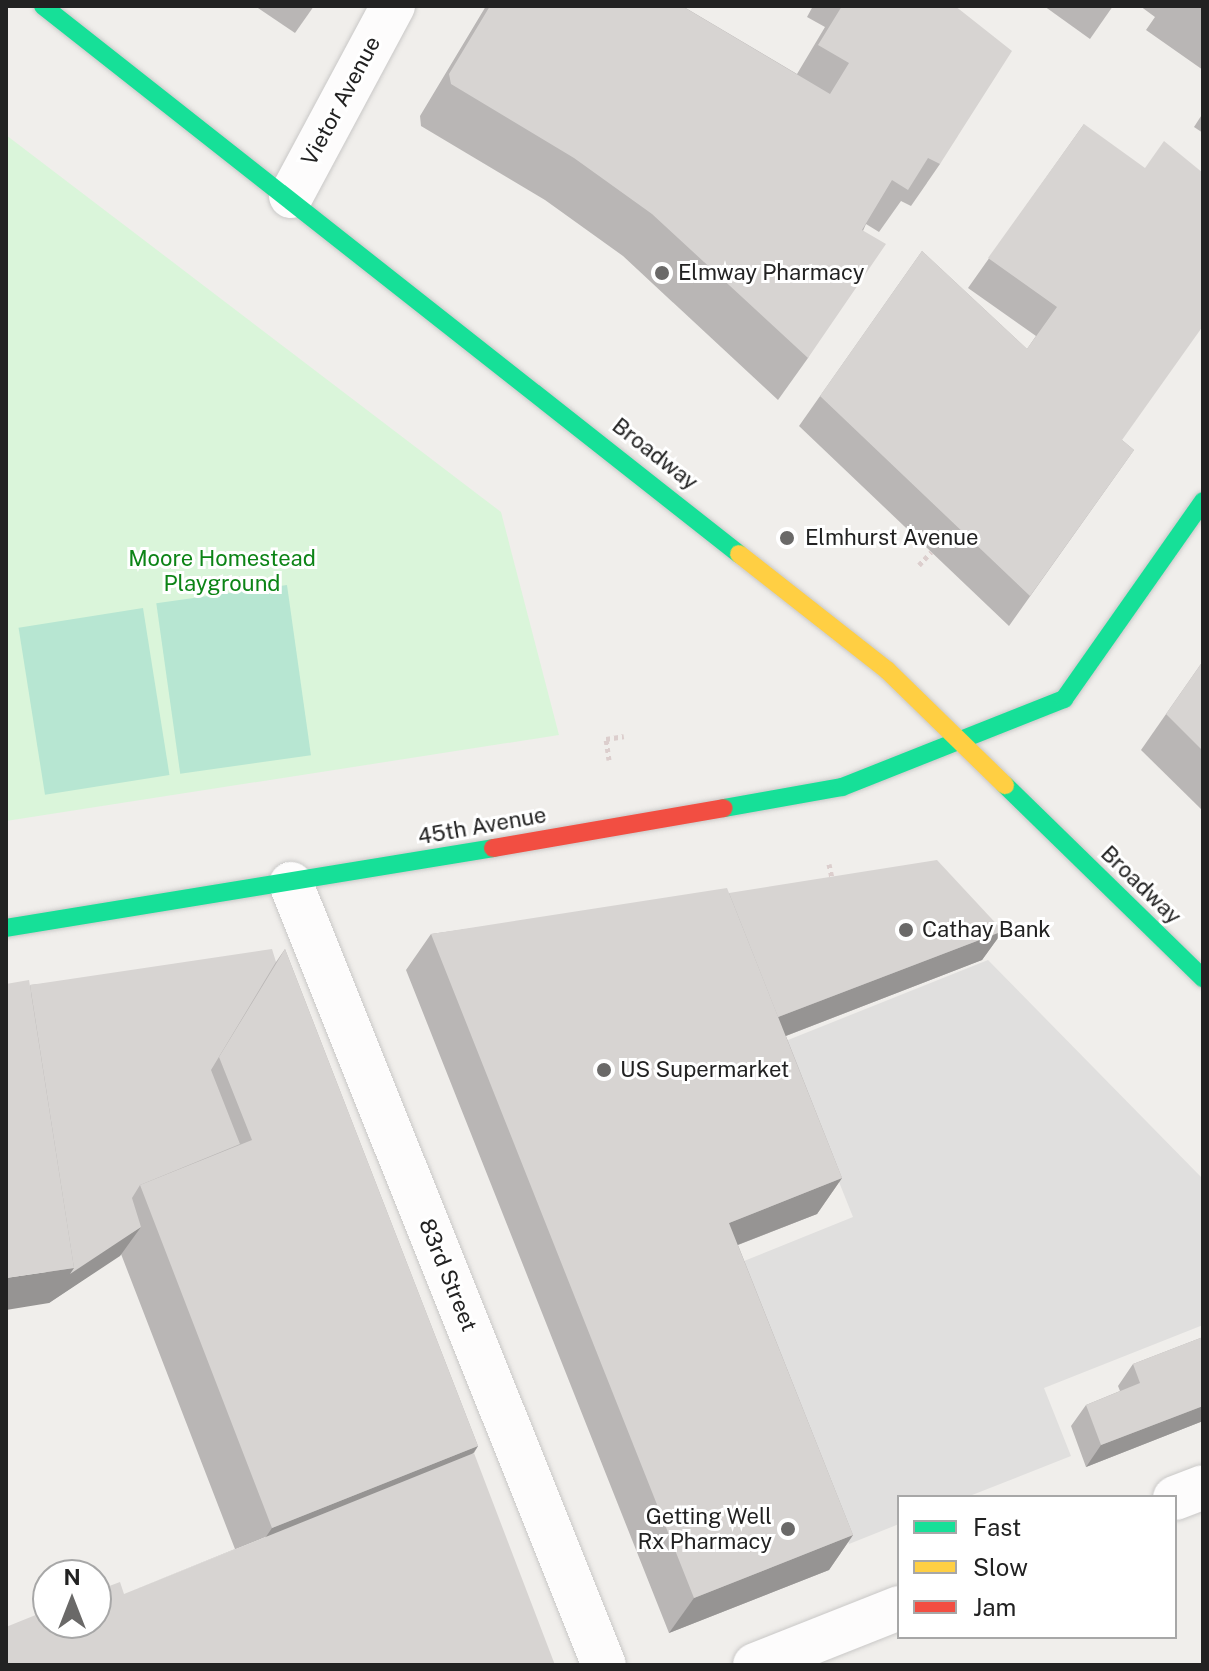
<!DOCTYPE html>
<style>
body{margin:0}
#map{position:relative;width:1209px;height:1671px;overflow:hidden;background:#f0eeeb;font-family:"Public Sans",sans-serif}
div>[style]{position:absolute}
.park>*{inset:0;background:#daf5da}
.pitch>*{inset:0;background:#b7e6d2;transform-origin:0 0}
.parking>*{inset:0;background:#e0dfde}
.path>*{height:5px;margin-top:-2.5px;transform-origin:0;background:repeating-linear-gradient(90deg,#dccecd 0 4px,transparent 0 8px)}
.roads{filter:drop-shadow(0 0 2px #c9c8c7) drop-shadow(0 0 2px #c9c8c7)}
.street>*{height:44px;margin:-22px;padding:0 22px;transform-origin:22px;border-radius:22px;background:#fdfcfc}
.fast>*{height:18px;margin:-9px;padding:0 9px;transform-origin:9px;border-radius:9px;background:#16e098}
.slow>*{height:18px;margin:-9px;padding:0 9px;transform-origin:9px;border-radius:9px;background:#ffcf43}
.jam>*{height:18px;margin:-9px;padding:0 9px;transform-origin:9px;border-radius:9px;background:#f24e42}
.rail>*{height:9px;margin-top:-4.5px;transform-origin:0;background:repeating-linear-gradient(90deg,#fff 0 18px,#ccc 0 36px);box-sizing:border-box;border-block:2px solid #ccc}
.wall>*{inset:0;background:#b9b6b5}
.shaded-wall>*{inset:0;background:#969493}
.building>*{inset:0;background:#d7d4d2}
.dots>*{width:22px;height:22px;translate:-50% -50%;box-sizing:border-box;border:4px solid #fff;border-radius:50%}
span{translate:-50% -50%;white-space:nowrap;text-align:center;line-height:1.15;-webkit-text-stroke:6px #fff;paint-order:stroke}
.street-label{font-size:22px;color:#222}
.poi-label{font-size:22px;color:#222}
.left{translate:0 -50%;text-align:left}
.right{translate:-100% -50%;text-align:right}
.park-label{font-size:22px;color:#0c8416}
.frame{position:absolute;inset:0;border:8px solid #222;pointer-events:none}
.legend{position:absolute;left:897px;top:1495px;width:280px;height:144px;box-sizing:border-box;background:#fff;border:2px solid #a7a7a7;margin:0;padding:10px 14px;list-style:none;font-size:24px;color:#222}
.legend li{display:flex;align-items:center;gap:16px;height:40px}
.legend b{width:40px;border:2px solid #a7a7a7}
.north{position:absolute;left:32px;top:1559px;width:80px;height:80px;box-sizing:border-box;background:#fff;border:2px solid #a7a7a7;border-radius:50%;rotate:0deg;font-size:22px;font-weight:700;line-height:32px;text-align:center;color:#222}
.north::after{content:'';display:block;margin:auto;width:28px;height:36px;background:#6a6968;clip-path:polygon(50% 0,100% 100%,50% 72%,0 100%)}
</style>
<div id="map">
<div class="park">
<i style="clip-path:polygon(6px 135px,501px 512px,559px 735px,6px 821px)"></i>
</div>
<div class="pitch">
<i style="left:287px;top:585px;width:172px;height:132px;rotate:82deg"></i>
<i style="left:143px;top:608px;width:169px;height:126px;rotate:81deg"></i>
</div>
<div class="parking">
<i style="clip-path:polygon(988px 960px,1203px 1179px,1203px 1325px,1044px 1388px,1071px 1456px,967px 1497px,899px 1497px,899px 1524px,849px 1544px,739px 1263px,853px 1217px,783px 1042px)"></i>
</div>
<div class="path">
<i style="left:919px;top:565px;width:18px;rotate:-47deg"></i>
<i style="left:609px;top:760px;width:21px;rotate:-98deg"></i>
<i style="left:606px;top:739px;width:18px;rotate:-9deg"></i>
<i style="left:829px;top:864px;width:19px;rotate:78deg"></i>
</div>
<div class="roads">
<div class="street">
<i style="left:291px;top:196px;width:216px;rotate:-61.8deg"></i>
<i style="left:291px;top:884px;width:841px;rotate:68.16deg"></i>
<i style="left:1175px;top:1498px;width:30px;rotate:-21deg"></i>
<i style="left:755px;top:1665px;width:155px;rotate:-21.6deg"></i>
</div>
<div class="fast">
<i style="left:43px;top:6px;width:886px;rotate:38.22deg"></i>
<i style="left:1005px;top:785px;width:277px;rotate:44.3deg"></i>
<i style="left:724px;top:808px;width:120px;rotate:-10.1deg"></i>
<i style="left:842px;top:787px;width:239px;rotate:-21.6deg"></i>
<i style="left:1064px;top:699px;width:242px;rotate:-54.9deg"></i>
<i style="left:6px;top:928px;width:494px;rotate:-9.3deg"></i>
</div>
<div class="slow">
<i style="left:739px;top:554px;width:188px;rotate:38.1deg"></i>
<i style="left:887px;top:670px;width:165px;rotate:44.3deg"></i>
</div>
<div class="jam">
<i style="left:493px;top:848px;width:234px;rotate:-9.8deg"></i>
</div>
</div>
<div class="rail">
<i style="left:1202px;top:1665px;width:1px"></i>
</div>
<div class="wall">
<i style="clip-path:polygon(255px 6px,314px 6px,295px 33px)"></i>
<i style="clip-path:polygon(486px 6px,685px 6px,684px 7px,797px 74px,825px 27px,807px 17px,813px 6px,955px 6px,940px 164px,911px 206px,901px 201px,879px 232px,866px 224px,808px 358px,778px 400px,623px 256px,545px 200px,421px 126px,420px 116px)"></i>
<i style="clip-path:polygon(1044px 6px,1113px 6px,1090px 39px)"></i>
<i style="clip-path:polygon(1140px 6px,1203px 6px,1203px 70px,1146px 30px,1155px 17px)"></i>
<i style="clip-path:polygon(1203px 113px,1203px 133px,1194px 127px)"></i>
<i style="clip-path:polygon(1084px 124px,1122px 440px,1134px 450px,1009px 626px,799px 426px,922px 251px,1027px 349px,1036px 336px,968px 288px)"></i>
<i style="clip-path:polygon(1203px 661px,1203px 811px,1141px 750px)"></i>
<i style="clip-path:polygon(729px 893px,1003px 931px,982px 960px,786px 1036px,842px 1178px,817px 1214px,738px 1245px,853px 1535px,829px 1570px,669px 1633px,406px 970px,431px 934px)"></i>
<i style="clip-path:polygon(285px 949px,478px 1446px,474px 1453px,124px 1594px,235px 1549px,121px 1254px,49px 1303px,30px 985px,276px 962px)"></i>
<i style="clip-path:polygon(1203px 1337px,1203px 1421px,1086px 1467px,1071px 1426px,1086px 1405px,1120px 1391px,1118px 1386px,1133px 1364px)"></i>
</div>
<div class="shaded-wall">
<i style="clip-path:polygon(1003px 931px,982px 960px,752px 1049px,773px 1019px)"></i>
<i style="clip-path:polygon(842px 1178px,817px 1214px,704px 1258px,729px 1223px)"></i>
<i style="clip-path:polygon(141px 1227px,120px 1256px,49px 1303px,6px 1310px,6px 1278px,74px 1268px)"></i>
<i style="clip-path:polygon(1203px 1406px,1203px 1421px,1086px 1467px,1101px 1445px)"></i>
<i style="clip-path:polygon(478px 1446px,449px 1488px,243px 1570px,272px 1528px)"></i>
<i style="clip-path:polygon(853px 1535px,829px 1570px,669px 1633px,694px 1598px)"></i>
</div>
<div class="building">
<i style="clip-path:polygon(490px 6px,682px 6px,830px 94px,849px 63px,818px 45px,842px 6px,955px 6px,1012px 51px,940px 164px,928px 158px,908px 190px,892px 180px,862px 230px,886px 244px,808px 358px,652px 214px,574px 158px,451px 84px,449px 74px)"></i>
<i style="clip-path:polygon(1084px 124px,1145px 168px,1164px 141px,1203px 173px,1203px 326px,1122px 440px,1134px 450px,1030px 596px,820px 396px,922px 251px,1027px 349px,1057px 307px,988px 258px)"></i>
<i style="clip-path:polygon(1203px 661px,1203px 751px,1166px 714px)"></i>
<i style="clip-path:polygon(937px 860px,1003px 931px,778px 1017px,729px 893px)"></i>
<i style="clip-path:polygon(727px 888px,842px 1178px,729px 1223px,853px 1535px,694px 1598px,431px 934px)"></i>
<i style="clip-path:polygon(272px 949px,276px 962px,211px 1070px,240px 1144px,140px 1185px,132px 1198px,141px 1227px,70px 1274px,74px 1268px,30px 985px)"></i>
<i style="clip-path:polygon(285px 949px,478px 1446px,272px 1528px,140px 1185px,252px 1140px,219px 1057px)"></i>
<i style="clip-path:polygon(29px 980px,74px 1268px,6px 1278px,6px 984px)"></i>
<i style="clip-path:polygon(1203px 1337px,1203px 1406px,1101px 1445px,1086px 1405px,1140px 1383px,1133px 1364px)"></i>
<i style="clip-path:polygon(474px 1453px,555px 1665px,6px 1665px,6px 1627px,48px 1610px,48px 1623px,96px 1623px,96px 1591px,120px 1582px,124px 1594px)"></i>
</div>
<div class="dots">
<i style="left:662px;top:273px;background:#6a6968"></i>
<i style="left:787px;top:538px;background:#6a6968"></i>
<i style="left:906px;top:930px;background:#6a6968"></i>
<i style="left:604px;top:1070px;background:#6a6968"></i>
<i style="left:788px;top:1529px;background:#6a6968"></i>
</div>
<div class="street-label">
<span style="left:341px;top:101px;rotate:-62deg">Vietor Avenue</span>
<span style="left:655px;top:454px;rotate:38deg">Broadway</span>
<span style="left:482px;top:826px;rotate:-10deg">45th Avenue</span>
<span style="left:1141px;top:885px;rotate:44deg">Broadway</span>
<span style="left:448px;top:1275px;rotate:68deg">83rd Street</span>
</div>
<div class="poi-label">
<span class="left" style="left:678px;top:273px">Elmway Pharmacy</span>
<span class="left" style="left:805px;top:538px">Elmhurst Avenue</span>
<span class="left" style="left:922px;top:930px">Cathay Bank</span>
<span class="left" style="left:620px;top:1070px">US Supermarket</span>
<span class="right" style="left:772px;top:1529px">Getting Well<br>Rx Pharmacy</span>
</div>
<div class="park-label">
<span style="left:222px;top:571px">Moore Homestead<br>Playground</span>
</div>
<div class="frame"></div>
<ul class="legend">
<li><b style="height:10px;background:#16e098"></b>Fast</li>
<li><b style="height:10px;background:#ffcf43"></b>Slow</li>
<li><b style="height:10px;background:#f24e42"></b>Jam</li>
</ul>
<div class="north">N</div>
</div>
